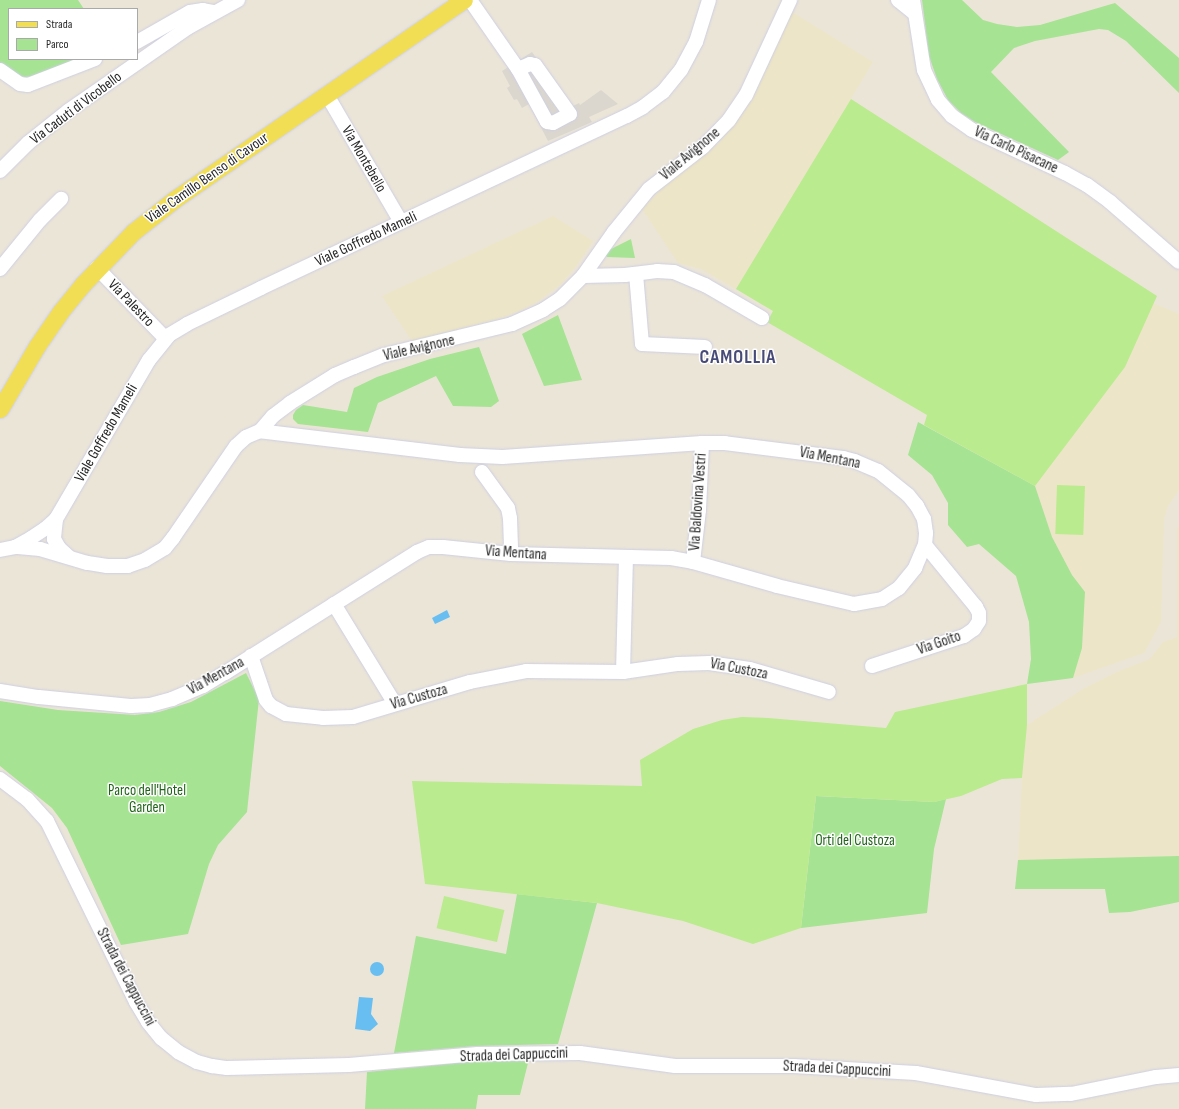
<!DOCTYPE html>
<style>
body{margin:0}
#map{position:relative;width:1179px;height:1109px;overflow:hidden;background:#ebe5d8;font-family:"Sofia Sans Condensed",sans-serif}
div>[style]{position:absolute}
.education>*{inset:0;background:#ede5c7}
.green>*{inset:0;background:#a6e393}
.pitch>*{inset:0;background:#baeb8e;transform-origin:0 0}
.plaza>*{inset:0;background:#dbd7cf}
.water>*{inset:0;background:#68bef0}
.round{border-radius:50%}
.roads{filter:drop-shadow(0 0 1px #cecfe1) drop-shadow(0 0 1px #cecfe1)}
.minor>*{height:14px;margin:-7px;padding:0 7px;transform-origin:7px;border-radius:7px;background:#fff}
.major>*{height:17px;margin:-8.5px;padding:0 8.5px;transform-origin:8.5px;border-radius:8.5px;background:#f2de55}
span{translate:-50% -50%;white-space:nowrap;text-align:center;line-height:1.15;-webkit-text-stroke:3px #fff;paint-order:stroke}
.street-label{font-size:15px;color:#272727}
.park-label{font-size:15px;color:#206418}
.district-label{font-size:19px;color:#484b78;font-weight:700;letter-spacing:1px}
.legend{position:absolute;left:8px;top:8px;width:130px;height:52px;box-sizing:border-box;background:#fff;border:1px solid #a9a9a9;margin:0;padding:5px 7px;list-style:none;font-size:12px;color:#272727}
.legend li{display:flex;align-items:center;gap:8px;height:20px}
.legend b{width:20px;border:1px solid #a9a9a9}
</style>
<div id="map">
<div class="education">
<i style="clip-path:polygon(792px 12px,873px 62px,736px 289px,701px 269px,678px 263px,642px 209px,660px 190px,719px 143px,742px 115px,755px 95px)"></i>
<i style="clip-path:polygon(553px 216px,593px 241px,575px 268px,560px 285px,537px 302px,521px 310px,504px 317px,412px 341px,382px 296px)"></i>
<i style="clip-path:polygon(1153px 303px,1179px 314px,1179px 490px,1168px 506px,1164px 519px,1161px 622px,1144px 653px,1073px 678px,1082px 648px,1085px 592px,1072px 575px,1052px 537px,1035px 486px,1125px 367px)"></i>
<i style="clip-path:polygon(1179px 523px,1179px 856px,1018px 860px,1022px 778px,1027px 725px,1083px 689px,1119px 671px,1150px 659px,1163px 642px,1177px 637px,1177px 531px)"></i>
</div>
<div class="green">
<i style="clip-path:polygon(0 0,78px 0,84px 9px,9px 9px,9px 59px,78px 59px,36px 76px,25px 77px,16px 75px,0 63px)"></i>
<i style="clip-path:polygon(922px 0,962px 0,983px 20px,997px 24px,1017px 27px,1040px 25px,1115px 3px,1179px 58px,1179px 93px,1126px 41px,1108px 30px,1099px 29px,1035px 41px,1014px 48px,991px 72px,1069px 152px,1058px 160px,975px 122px,961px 113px,948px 100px,937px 79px,929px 56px)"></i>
<i style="clip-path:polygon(631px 239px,635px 258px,607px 257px,605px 254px,607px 251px)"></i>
<i style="clip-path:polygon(558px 315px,582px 380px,544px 386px,522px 334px)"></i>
<i style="clip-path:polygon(479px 347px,499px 401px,491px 407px,453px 406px,436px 376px,378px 403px,368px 432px,298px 424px,293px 419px,293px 415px,296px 410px,303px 405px,347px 412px,354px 388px,377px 377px,430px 359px)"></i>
<i style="clip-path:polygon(918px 422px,1035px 486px,1052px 537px,1072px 575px,1085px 592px,1082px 648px,1073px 678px,1027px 684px,1031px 659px,1029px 622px,1016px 576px,979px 544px,967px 547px,948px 525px,948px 503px,932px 475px,908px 455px)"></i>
<i style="clip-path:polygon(246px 673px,259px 699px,247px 812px,218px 845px,209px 864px,188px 934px,121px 945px,67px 828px,52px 808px,0 766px,0 701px,58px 710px,135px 715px,159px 712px,191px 702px)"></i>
<i style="clip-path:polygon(816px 796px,934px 802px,946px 799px,934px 849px,927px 913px,801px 928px)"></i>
<i style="clip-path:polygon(1179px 856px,1179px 902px,1130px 912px,1109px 913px,1105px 889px,1015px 889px,1018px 860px)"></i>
<i style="clip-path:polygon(517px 894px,597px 903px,558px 1044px,476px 1046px,394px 1053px,416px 936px,506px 954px)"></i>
<i style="clip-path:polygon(529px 1059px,520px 1095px,478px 1095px,476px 1109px,365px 1109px,367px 1072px,478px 1061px)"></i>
</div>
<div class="pitch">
<i style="clip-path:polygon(851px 99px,1157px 296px,1125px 367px,1035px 486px,924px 425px,927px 415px,767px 322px,773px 311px,736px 289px)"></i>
<i style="left:1057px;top:485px;width:28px;height:49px;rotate:2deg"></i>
<i style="clip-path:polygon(1027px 684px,1027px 725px,1022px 778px,1002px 779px,961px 796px,934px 802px,816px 796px,801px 928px,753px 944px,683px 921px,597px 903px,425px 884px,412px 781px,642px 786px,640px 760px,693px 729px,722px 720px,742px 717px,768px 718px,886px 728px,895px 712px)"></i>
<i style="left:444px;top:896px;width:62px;height:33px;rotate:13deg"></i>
</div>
<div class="plaza">
<i style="clip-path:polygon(532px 52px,571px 107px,579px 103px,580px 105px,601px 90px,618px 104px,589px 117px,592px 122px,548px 141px,529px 104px,522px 108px,517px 99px,514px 100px,507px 88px,510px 86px,502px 71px)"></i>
</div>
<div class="water">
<i style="clip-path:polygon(447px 610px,450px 617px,435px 624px,432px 618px)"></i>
<i class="round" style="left:370px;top:962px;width:14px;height:14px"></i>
<i style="clip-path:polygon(359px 997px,373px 998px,371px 1014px,378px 1024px,370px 1031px,355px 1029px)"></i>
</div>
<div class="roads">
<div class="minor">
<i style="left:470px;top:0;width:84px;rotate:55.2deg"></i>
<i style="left:518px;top:69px;width:60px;rotate:61.3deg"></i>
<i style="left:547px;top:122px;width:6px;rotate:9deg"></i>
<i style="left:553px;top:123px;width:19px;rotate:-28deg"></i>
<i style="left:570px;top:114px;width:60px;rotate:-125.5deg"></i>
<i style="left:535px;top:65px;width:5px;rotate:-169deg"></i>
<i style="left:530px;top:64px;width:13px;rotate:157deg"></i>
<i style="left:898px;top:0;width:22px;rotate:39deg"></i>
<i style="left:913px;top:0;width:71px;rotate:81.1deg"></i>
<i style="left:924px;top:70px;width:33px;rotate:65deg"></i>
<i style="left:938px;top:100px;width:21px;rotate:49deg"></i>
<i style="left:952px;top:116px;width:24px;rotate:35deg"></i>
<i style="left:972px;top:130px;width:102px;rotate:24.8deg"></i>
<i style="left:1065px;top:173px;width:25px;rotate:29deg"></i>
<i style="left:1087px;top:185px;width:29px;rotate:36deg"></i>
<i style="left:1110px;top:202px;width:91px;rotate:41deg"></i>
<i style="left:137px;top:42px;width:61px;rotate:-29.5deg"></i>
<i style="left:190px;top:12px;width:13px;rotate:-9deg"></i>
<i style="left:203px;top:10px;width:10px;rotate:11deg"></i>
<i style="left:0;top:70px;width:24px;rotate:35deg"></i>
<i style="left:20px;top:84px;width:8px;rotate:7deg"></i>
<i style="left:28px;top:85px;width:72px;rotate:-21.2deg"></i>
<i style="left:327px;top:95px;width:147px;rotate:59.8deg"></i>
<i style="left:0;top:171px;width:40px;rotate:-45deg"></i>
<i style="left:28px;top:143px;width:51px;rotate:-38.7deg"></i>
<i style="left:68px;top:111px;width:147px;rotate:-34.8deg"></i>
<i style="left:189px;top:27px;width:56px;rotate:-28.9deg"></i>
<i style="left:97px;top:268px;width:98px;rotate:45.8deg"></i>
<i style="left:0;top:269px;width:63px;rotate:-50.8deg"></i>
<i style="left:40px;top:220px;width:30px;rotate:-45deg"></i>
<i style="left:636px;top:274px;width:70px;rotate:85.1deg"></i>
<i style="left:642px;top:344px;width:63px;rotate:2.7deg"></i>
<i style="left:583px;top:276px;width:42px;rotate:-1.4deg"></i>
<i style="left:625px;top:275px;width:32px;rotate:-7deg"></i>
<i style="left:657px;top:271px;width:17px;rotate:3deg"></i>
<i style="left:674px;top:272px;width:34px;rotate:23deg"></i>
<i style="left:705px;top:285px;width:66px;rotate:30.1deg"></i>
<i style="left:260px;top:431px;width:20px;rotate:-49deg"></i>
<i style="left:273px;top:416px;width:21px;rotate:-37deg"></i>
<i style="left:290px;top:403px;width:53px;rotate:-31.9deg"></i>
<i style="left:335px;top:375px;width:21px;rotate:-23deg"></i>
<i style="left:354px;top:367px;width:32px;rotate:-22deg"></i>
<i style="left:384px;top:355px;width:132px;rotate:-13.6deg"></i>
<i style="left:512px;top:324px;width:34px;rotate:-24deg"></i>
<i style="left:543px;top:310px;width:20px;rotate:-33deg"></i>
<i style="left:560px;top:299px;width:33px;rotate:-45deg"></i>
<i style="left:583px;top:276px;width:54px;rotate:-54.8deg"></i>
<i style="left:614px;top:232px;width:55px;rotate:-50.9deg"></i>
<i style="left:649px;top:189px;width:68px;rotate:-37.9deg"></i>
<i style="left:703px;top:147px;width:37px;rotate:-46deg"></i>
<i style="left:729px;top:120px;width:30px;rotate:-56deg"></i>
<i style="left:746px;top:95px;width:105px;rotate:-65.1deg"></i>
<i style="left:482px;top:472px;width:44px;rotate:54.2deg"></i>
<i style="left:508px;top:508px;width:10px;rotate:79deg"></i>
<i style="left:510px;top:518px;width:36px;rotate:88deg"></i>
<i style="left:56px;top:519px;width:20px;rotate:96deg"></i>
<i style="left:54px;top:539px;width:10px;rotate:61deg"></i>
<i style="left:59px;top:548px;width:13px;rotate:42deg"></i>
<i style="left:0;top:550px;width:15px;rotate:-11deg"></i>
<i style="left:15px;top:547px;width:18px;rotate:-29deg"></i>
<i style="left:31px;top:538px;width:17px;rotate:-33deg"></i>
<i style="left:45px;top:529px;width:15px;rotate:-42deg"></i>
<i style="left:56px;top:519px;width:184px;rotate:-59.7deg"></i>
<i style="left:149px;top:360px;width:32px;rotate:-51deg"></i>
<i style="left:169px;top:335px;width:21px;rotate:-31deg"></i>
<i style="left:187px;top:324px;width:82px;rotate:-25.9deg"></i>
<i style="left:261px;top:288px;width:404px;rotate:-25.2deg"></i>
<i style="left:627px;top:116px;width:18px;rotate:-29deg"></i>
<i style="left:643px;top:107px;width:25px;rotate:-37deg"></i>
<i style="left:663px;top:92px;width:28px;rotate:-51deg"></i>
<i style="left:681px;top:70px;width:32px;rotate:-62deg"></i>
<i style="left:696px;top:42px;width:44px;rotate:-72.8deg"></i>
<i style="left:693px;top:562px;width:52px;rotate:-83.4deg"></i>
<i style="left:699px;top:510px;width:67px;rotate:-87.4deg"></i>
<i style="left:334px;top:604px;width:117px;rotate:58.6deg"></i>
<i style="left:251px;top:656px;width:46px;rotate:71.2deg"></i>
<i style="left:266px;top:700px;width:8px;rotate:50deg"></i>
<i style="left:271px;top:706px;width:17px;rotate:28deg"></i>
<i style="left:286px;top:714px;width:37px;rotate:6deg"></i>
<i style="left:323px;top:718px;width:30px;rotate:-2deg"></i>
<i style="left:353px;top:717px;width:122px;rotate:-16.7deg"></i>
<i style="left:470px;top:682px;width:57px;rotate:-11.1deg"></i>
<i style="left:526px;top:671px;width:97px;rotate:0.6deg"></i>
<i style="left:623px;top:672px;width:56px;rotate:-8.3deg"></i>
<i style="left:678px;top:664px;width:31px;rotate:-2deg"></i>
<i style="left:709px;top:663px;width:41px;rotate:8.3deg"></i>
<i style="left:750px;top:669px;width:82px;rotate:16.2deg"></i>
<i style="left:872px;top:666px;width:97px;rotate:-18.1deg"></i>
<i style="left:964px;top:636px;width:12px;rotate:-35deg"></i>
<i style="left:974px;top:629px;width:9px;rotate:-58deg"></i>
<i style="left:979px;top:621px;width:8px;rotate:-90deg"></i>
<i style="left:979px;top:613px;width:7px;rotate:-117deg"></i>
<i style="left:976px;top:607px;width:80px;rotate:-129.4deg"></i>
<i style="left:623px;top:672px;width:114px;rotate:-88.5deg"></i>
<i style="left:0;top:691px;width:39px;rotate:9deg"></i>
<i style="left:39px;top:697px;width:92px;rotate:5.6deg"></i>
<i style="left:131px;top:706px;width:19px;rotate:-3deg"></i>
<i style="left:150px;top:705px;width:23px;rotate:-15deg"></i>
<i style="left:172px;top:699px;width:34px;rotate:-23deg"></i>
<i style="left:203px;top:686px;width:26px;rotate:-31deg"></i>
<i style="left:225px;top:673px;width:227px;rotate:-32.2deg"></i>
<i style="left:417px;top:552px;width:13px;rotate:-23deg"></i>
<i style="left:429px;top:547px;width:14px"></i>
<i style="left:443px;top:547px;width:68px;rotate:5.9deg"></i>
<i style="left:511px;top:554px;width:160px;rotate:1.4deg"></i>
<i style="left:671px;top:558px;width:22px;rotate:10deg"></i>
<i style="left:693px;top:562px;width:87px;rotate:15.9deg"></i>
<i style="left:777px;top:586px;width:79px;rotate:13.2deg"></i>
<i style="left:854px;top:604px;width:28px;rotate:-10deg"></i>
<i style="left:882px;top:599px;width:20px;rotate:-33deg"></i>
<i style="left:899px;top:588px;width:26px;rotate:-51deg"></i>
<i style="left:915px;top:568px;width:25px;rotate:-67deg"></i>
<i style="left:925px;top:545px;width:12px;rotate:-85deg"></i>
<i style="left:926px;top:533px;width:14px;rotate:-98deg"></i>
<i style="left:924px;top:519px;width:15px;rotate:-118deg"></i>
<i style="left:917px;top:506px;width:14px;rotate:-129deg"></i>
<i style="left:908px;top:495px;width:38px;rotate:-141deg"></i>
<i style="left:878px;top:471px;width:25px;rotate:-157deg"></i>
<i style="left:855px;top:461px;width:12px;rotate:-166deg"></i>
<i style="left:843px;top:458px;width:119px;rotate:-172.8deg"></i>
<i style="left:725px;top:443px;width:23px;rotate:180deg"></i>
<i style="left:702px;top:443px;width:200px;rotate:176deg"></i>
<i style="left:502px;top:457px;width:42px;rotate:-177.3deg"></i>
<i style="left:460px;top:455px;width:201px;rotate:-173.2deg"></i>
<i style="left:260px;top:431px;width:15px;rotate:157deg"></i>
<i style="left:246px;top:437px;width:13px;rotate:138deg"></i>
<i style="left:236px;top:446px;width:112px;rotate:124.4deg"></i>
<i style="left:173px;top:538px;width:13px;rotate:129deg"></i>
<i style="left:165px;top:548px;width:23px;rotate:149deg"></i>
<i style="left:145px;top:560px;width:18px;rotate:161deg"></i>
<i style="left:128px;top:566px;width:21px;rotate:180deg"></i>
<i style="left:107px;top:566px;width:20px;rotate:-171deg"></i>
<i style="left:87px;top:563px;width:49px;rotate:-163.4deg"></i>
<i style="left:40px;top:549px;width:25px;rotate:-175deg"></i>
<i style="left:0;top:779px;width:34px;rotate:37deg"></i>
<i style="left:27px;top:799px;width:30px;rotate:48deg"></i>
<i style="left:47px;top:821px;width:202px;rotate:63.8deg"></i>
<i style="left:136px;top:1002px;width:23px;rotate:59deg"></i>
<i style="left:148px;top:1022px;width:21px;rotate:51deg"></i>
<i style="left:161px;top:1038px;width:22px;rotate:39deg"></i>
<i style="left:178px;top:1052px;width:21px;rotate:28deg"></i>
<i style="left:197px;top:1062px;width:16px;rotate:15deg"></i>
<i style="left:212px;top:1066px;width:15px;rotate:8deg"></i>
<i style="left:227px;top:1068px;width:122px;rotate:-1.4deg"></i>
<i style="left:349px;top:1065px;width:129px;rotate:-4.9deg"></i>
<i style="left:478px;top:1054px;width:102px;rotate:-0.6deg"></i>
<i style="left:580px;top:1053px;width:96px;rotate:7.8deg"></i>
<i style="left:675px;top:1066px;width:119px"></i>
<i style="left:794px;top:1066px;width:122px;rotate:3.3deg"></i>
<i style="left:916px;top:1073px;width:122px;rotate:10.4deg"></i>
<i style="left:1036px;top:1095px;width:35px;rotate:-2deg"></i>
<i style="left:1071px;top:1094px;width:87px;rotate:-11.3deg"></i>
<i style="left:1156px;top:1077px;width:23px;rotate:-5deg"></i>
</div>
<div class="major">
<i style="left:0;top:409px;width:73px;rotate:-59.6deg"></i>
<i style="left:37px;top:346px;width:42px;rotate:-55.6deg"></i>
<i style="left:61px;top:311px;width:35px;rotate:-51deg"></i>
<i style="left:83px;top:284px;width:72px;rotate:-46.1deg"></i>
<i style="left:133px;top:232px;width:53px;rotate:-38.2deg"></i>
<i style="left:175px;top:199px;width:351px;rotate:-34.6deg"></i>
</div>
</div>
<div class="street-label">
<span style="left:76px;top:108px;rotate:-37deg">Via Caduti di Vicobello</span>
<span style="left:1016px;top:150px;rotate:25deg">Via Carlo Pisacane</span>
<span style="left:690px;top:154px;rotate:-40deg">Viale Avignone</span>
<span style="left:364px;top:159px;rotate:60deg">Via Montebello</span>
<span style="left:207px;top:178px;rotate:-35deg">Viale Camillo Benso di Cavour</span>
<span style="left:366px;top:239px;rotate:-25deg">Viale Goffredo Mameli</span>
<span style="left:131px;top:303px;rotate:46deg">Via Palestro</span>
<span style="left:419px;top:348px;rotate:-13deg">Viale Avignone</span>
<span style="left:106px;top:433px;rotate:-60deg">Viale Goffredo Mameli</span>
<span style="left:830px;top:458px;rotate:11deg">Via Mentana</span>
<span style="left:698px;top:502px;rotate:-86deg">Via Baldovina Vestri</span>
<span style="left:516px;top:553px;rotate:4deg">Via Mentana</span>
<span style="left:939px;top:643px;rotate:-19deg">Via Goito</span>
<span style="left:739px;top:669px;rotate:11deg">Via Custoza</span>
<span style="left:216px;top:676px;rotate:-29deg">Via Mentana</span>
<span style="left:419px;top:697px;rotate:-16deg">Via Custoza</span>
<span style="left:126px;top:977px;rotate:62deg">Strada dei Cappuccini</span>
<span style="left:514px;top:1055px;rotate:-2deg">Strada dei Cappuccini</span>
<span style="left:837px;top:1069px;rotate:3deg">Strada dei Cappuccini</span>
</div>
<div class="park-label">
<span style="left:147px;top:799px">Parco dell'Hotel<br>Garden</span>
<span style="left:855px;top:841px">Orti del Custoza</span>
</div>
<div class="district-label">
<span style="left:738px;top:358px">CAMOLLIA</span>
</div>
<ul class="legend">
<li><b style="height:5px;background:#f2de55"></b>Strada</li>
<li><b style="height:11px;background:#a6e393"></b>Parco</li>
</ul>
</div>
